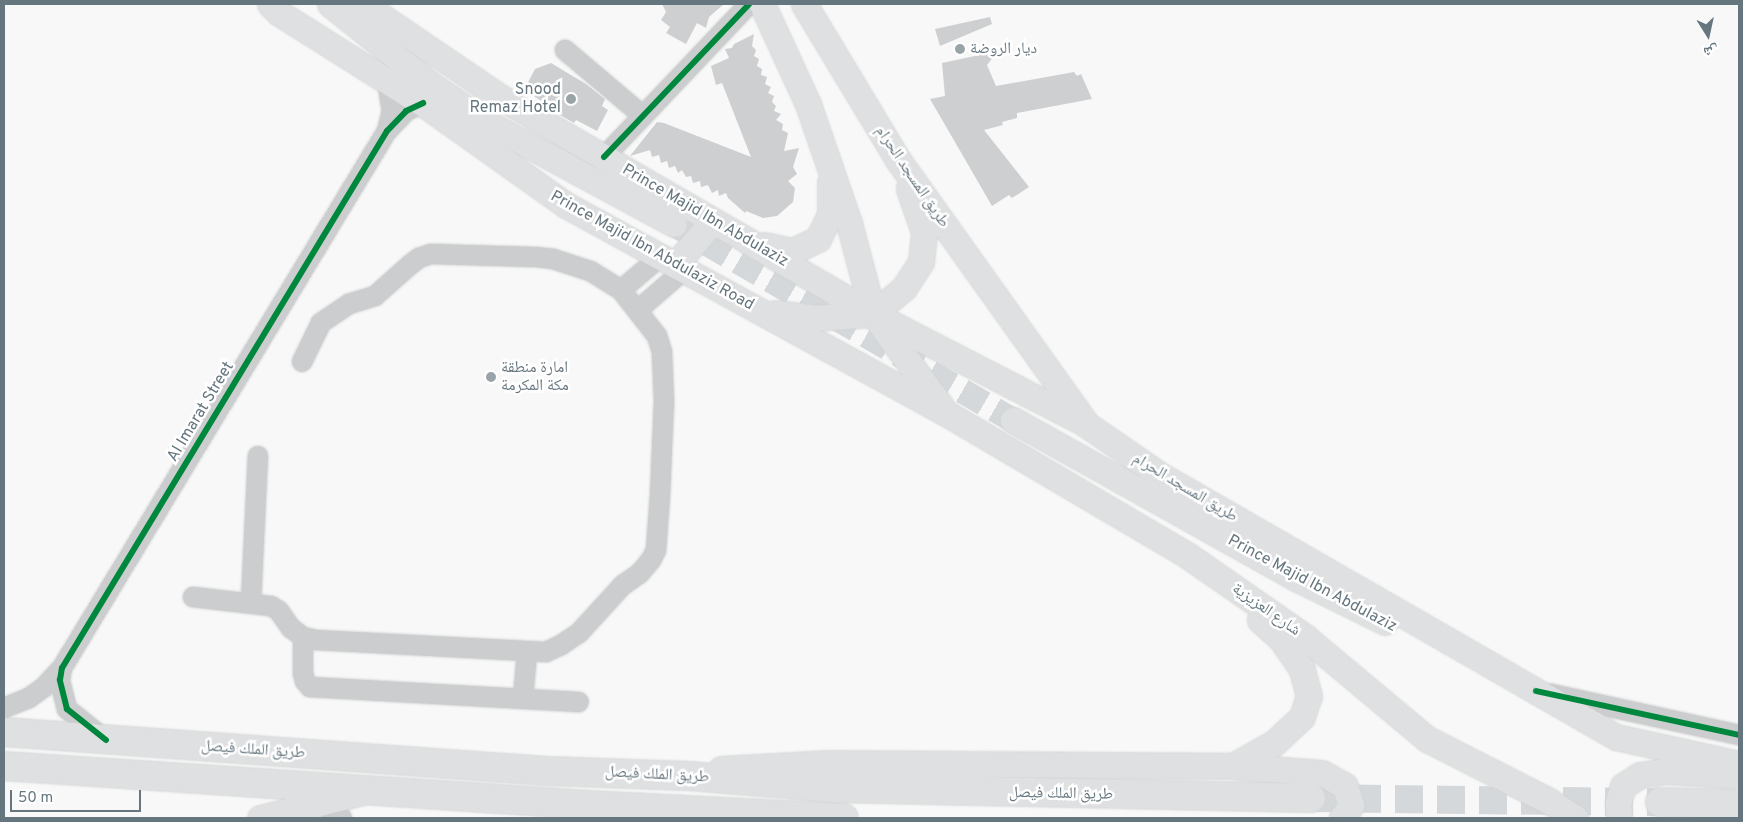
<!DOCTYPE html>
<meta charset="utf-8">
<style>
body{margin:0}
#map{position:relative;width:1743px;height:822px;overflow:hidden;background:#f8f8f8;font-family:Overpass,"Noto Naskh Arabic",sans-serif}
div>[style]{position:absolute}
.building>*{inset:0;background:#cdcfd0}
.major-tunnel>*{height:25px;margin-top:-12.5px;transform-origin:0;background:repeating-linear-gradient(90deg,#d4d8da 0 25px,transparent 0 37px)}
.highway-tunnel>*{height:28px;margin-top:-14px;transform-origin:0;background:repeating-linear-gradient(90deg,#d4d8da 0 28px,transparent 0 42px)}
.roads{filter:drop-shadow(0 0 1px #d4d5d5) drop-shadow(0 0 1px #d4d5d5)}
.minor>*{height:20px;margin:-10px;padding:0 10px;transform-origin:10px;border-radius:10px;background:#cbcdce}
.major>*{height:25px;margin:-12.5px;padding:0 12.5px;transform-origin:12.5px;border-radius:12.5px;background:#dfe0e1}
.highway>*{height:28px;margin:-14px;padding:0 14px;transform-origin:14px;border-radius:14px;background:#dfe0e1}
.cycleway>*{height:6px;margin:-3px;padding:0 3px;transform-origin:3px;border-radius:3px;background:#00873e}
.dots>*{width:14px;height:14px;translate:-50% -50%;box-sizing:border-box;border:2px solid #fff;border-radius:50%}
span{translate:-50% -50%;white-space:nowrap;text-align:center;line-height:1.15;-webkit-text-stroke:5px #fff;paint-order:stroke}
.poi-label{font-size:16px;color:#66767f}
.left{translate:0 -50%;text-align:left}
.right{translate:-100% -50%;text-align:right}
.street-label{font-size:16px;color:#66767f}
.frame{position:absolute;inset:0;border:5px solid #66767f;pointer-events:none}
.north{position:absolute;left:1683px;top:10px;width:50px;height:50px;-webkit-text-stroke:4px #fff;paint-order:stroke;rotate:170deg;font-size:14px;font-weight:700;line-height:20px;text-align:center;color:#66767f}
.north::after{content:'';display:block;margin:auto;width:18px;height:22px;background:#66767f;clip-path:polygon(50% 0,100% 100%,50% 72%,0 100%)}
.scale{position:absolute;left:10px;top:790px;width:131px;height:22px;box-sizing:border-box;border:2px solid #66767f;border-top:0;padding-left:6px;font-size:15px;line-height:18px;white-space:nowrap;color:#66767f;-webkit-text-stroke:4px #fff;paint-order:stroke}
</style>
<div id="map">
<div class="building">
<i style="clip-path:polygon(662px 4px,724px 4px,709px 17px,706px 28px,697px 23px,686px 44px,666px 33px,670px 27px,661px 20px,666px 12px)"></i>
<i style="clip-path:polygon(990px 17px,992px 24px,940px 46px,935px 29px)"></i>
<i style="clip-path:polygon(754px 34px,752px 46px,756px 50px,754px 56px,759px 59px,757px 66px,762px 69px,761px 75px,767px 77px,765px 84px,771px 87px,768px 93px,774px 96px,772px 102px,776px 106px,774px 111px,781px 114px,776px 120px,783px 124px,782px 130px,788px 133px,784px 151px,799px 148px,793px 167px,797px 174px,788px 181px,795px 188px,793px 202px,777px 216px,763px 218px,746px 211px,745px 213px,728px 198px,726px 193px,719px 196px,718px 190px,712px 193px,708px 185px,701px 187px,700px 181px,693px 183px,691px 176px,686px 177px,682px 170px,678px 173px,675px 166px,669px 168px,667px 161px,661px 163px,659px 155px,652px 157px,650px 150px,630px 156px,657px 122px,664px 123px,751px 157px,722px 83px,716px 85px,711px 66px,729px 58px,725px 49px,732px 48px,734px 44px)"></i>
<i style="clip-path:polygon(998px 51px,987px 65px,996px 86px,1074px 72px,1077px 76px,1081px 74px,1092px 99px,1017px 113px,1017px 118px,1002px 122px,1003px 125px,984px 130px,1029px 187px,1012px 198px,1009px 195px,992px 206px,930px 99px,945px 96px,942px 63px)"></i>
<i style="clip-path:polygon(551px 63px,586px 84px,605px 99px,602px 106px,608px 110px,597px 131px,576px 120px,574px 123px,541px 104px,543px 102px,524px 90px,535px 69px)"></i>
</div>
<div class="major-tunnel">
<i style="left:674px;top:224px;width:392px;rotate:30deg"></i>
</div>
<div class="highway-tunnel">
<i style="left:1311px;top:798px;width:349px;rotate:0.7deg"></i>
</div>
<div class="roads">
<div class="minor">
<i style="left:565px;top:50px;width:102px;rotate:40.2deg"></i>
<i style="left:387px;top:80px;width:31px;rotate:81deg"></i>
<i style="left:392px;top:111px;width:21px;rotate:104deg"></i>
<i style="left:604px;top:157px;width:211px;rotate:-46.5deg"></i>
<i style="left:621px;top:290px;width:51px;rotate:-40.2deg"></i>
<i style="left:638px;top:310px;width:61px;rotate:-41deg"></i>
<i style="left:193px;top:597px;width:79px;rotate:6.6deg"></i>
<i style="left:271px;top:606px;width:9px;rotate:32deg"></i>
<i style="left:279px;top:611px;width:21px;rotate:55deg"></i>
<i style="left:291px;top:628px;width:15px;rotate:37deg"></i>
<i style="left:303px;top:637px;width:13px;rotate:13deg"></i>
<i style="left:316px;top:640px;width:230px;rotate:3deg"></i>
<i style="left:546px;top:652px;width:17px;rotate:-25deg"></i>
<i style="left:561px;top:645px;width:22px;rotate:-34deg"></i>
<i style="left:579px;top:633px;width:65px;rotate:-47.5deg"></i>
<i style="left:623px;top:585px;width:21px;rotate:-35deg"></i>
<i style="left:640px;top:573px;width:17px;rotate:-50deg"></i>
<i style="left:651px;top:560px;width:11px;rotate:-63deg"></i>
<i style="left:656px;top:550px;width:54px;rotate:-85.8deg"></i>
<i style="left:660px;top:496px;width:94px;rotate:-87.6deg"></i>
<i style="left:664px;top:402px;width:50px;rotate:-92.3deg"></i>
<i style="left:662px;top:352px;width:17px;rotate:-107deg"></i>
<i style="left:657px;top:336px;width:58px;rotate:-128deg"></i>
<i style="left:621px;top:290px;width:36px;rotate:-148deg"></i>
<i style="left:590px;top:271px;width:38px;rotate:-162deg"></i>
<i style="left:554px;top:259px;width:20px;rotate:-174deg"></i>
<i style="left:534px;top:257px;width:103px;rotate:-178.3deg"></i>
<i style="left:431px;top:254px;width:13px;rotate:162deg"></i>
<i style="left:419px;top:258px;width:10px;rotate:143deg"></i>
<i style="left:411px;top:264px;width:48px;rotate:138.4deg"></i>
<i style="left:375px;top:296px;width:27px;rotate:163deg"></i>
<i style="left:349px;top:304px;width:34px;rotate:146deg"></i>
<i style="left:321px;top:323px;width:43px;rotate:116deg"></i>
<i style="left:251px;top:602px;width:146px;rotate:-87.3deg"></i>
<i style="left:303px;top:637px;width:36px;rotate:90deg"></i>
<i style="left:303px;top:673px;width:8px;rotate:76deg"></i>
<i style="left:305px;top:681px;width:8px;rotate:50deg"></i>
<i style="left:310px;top:687px;width:269px;rotate:3.2deg"></i>
<i style="left:1551px;top:694px;width:192px;rotate:12.3deg"></i>
<i style="left:523px;top:698px;width:46px;rotate:-85deg"></i>
<i style="left:4px;top:708px;width:27px;rotate:-22deg"></i>
<i style="left:29px;top:698px;width:19px;rotate:-36deg"></i>
<i style="left:44px;top:687px;width:26px;rotate:-47deg"></i>
<i style="left:106px;top:740px;width:50px;rotate:-141.5deg"></i>
<i style="left:67px;top:709px;width:30px;rotate:-104deg"></i>
<i style="left:60px;top:680px;width:12px;rotate:-81deg"></i>
<i style="left:62px;top:668px;width:628px;rotate:-58.82deg"></i>
<i style="left:387px;top:131px;width:28px;rotate:-46deg"></i>
<i style="left:406px;top:111px;width:19px;rotate:-25deg"></i>
<i style="left:319px;top:803px;width:27px;rotate:33deg"></i>
</div>
<div class="major">
<i style="left:270px;top:4px;width:13px;rotate:45deg"></i>
<i style="left:279px;top:13px;width:176px;rotate:32.2deg"></i>
<i style="left:428px;top:107px;width:169px;rotate:35.4deg"></i>
<i style="left:566px;top:205px;width:433px;rotate:28.7deg"></i>
<i style="left:946px;top:413px;width:280px;rotate:30.5deg"></i>
<i style="left:1187px;top:555px;width:144px;rotate:34.8deg"></i>
<i style="left:1305px;top:637px;width:159px;rotate:39.9deg"></i>
<i style="left:1427px;top:739px;width:137px;rotate:26.9deg"></i>
<i style="left:1549px;top:801px;width:31px;rotate:33deg"></i>
<i style="left:330px;top:4px;width:128px;rotate:38.7deg"></i>
<i style="left:430px;top:84px;width:71px;rotate:34.1deg"></i>
<i style="left:489px;top:124px;width:210px;rotate:28.4deg"></i>
<i style="left:363px;top:4px;width:166px;rotate:34.2deg"></i>
<i style="left:500px;top:97px;width:287px;rotate:30.1deg"></i>
<i style="left:748px;top:241px;width:145px;rotate:30.3deg"></i>
<i style="left:873px;top:314px;width:237px;rotate:27.3deg"></i>
<i style="left:762px;top:4px;width:110px;rotate:65.3deg"></i>
<i style="left:808px;top:104px;width:126px;rotate:71deg"></i>
<i style="left:849px;top:223px;width:94px;rotate:75.2deg"></i>
<i style="left:873px;top:314px;width:114px;rotate:53.5deg"></i>
<i style="left:804px;top:4px;width:182px;rotate:58.9deg"></i>
<i style="left:898px;top:160px;width:325px;rotate:54.5deg"></i>
<i style="left:1087px;top:425px;width:88px;rotate:34.4deg"></i>
<i style="left:1160px;top:475px;width:526px;rotate:29.88deg"></i>
<i style="left:1616px;top:737px;width:126px;rotate:12.4deg"></i>
<i style="left:764px;top:245px;width:30px;rotate:12deg"></i>
<i style="left:793px;top:251px;width:28px;rotate:-26deg"></i>
<i style="left:818px;top:239px;width:28px;rotate:-64deg"></i>
<i style="left:830px;top:214px;width:31px;rotate:-90deg"></i>
<i style="left:675px;top:265px;width:58px;rotate:-49.2deg"></i>
<i style="left:775px;top:313px;width:39px;rotate:7deg"></i>
<i style="left:814px;top:318px;width:59px;rotate:-3.9deg"></i>
<i style="left:873px;top:314px;width:40px;rotate:-40deg"></i>
<i style="left:904px;top:288px;width:31px;rotate:-57deg"></i>
<i style="left:921px;top:262px;width:30px;rotate:-84deg"></i>
<i style="left:924px;top:232px;width:46px;rotate:-109.2deg"></i>
<i style="left:1013px;top:420px;width:324px;rotate:29.2deg"></i>
<i style="left:1296px;top:578px;width:99px;rotate:26.3deg"></i>
<i style="left:1233px;top:766px;width:89px;rotate:4.5deg"></i>
<i style="left:1322px;top:773px;width:26px;rotate:29deg"></i>
<i style="left:1345px;top:786px;width:20px;rotate:72deg"></i>
<i style="left:1351px;top:805px;width:16px;rotate:125deg"></i>
<i style="left:721px;top:769px;width:108px;rotate:-3.2deg"></i>
<i style="left:829px;top:763px;width:404px;rotate:0.4deg"></i>
<i style="left:1233px;top:766px;width:47px;rotate:-29.3deg"></i>
<i style="left:1274px;top:743px;width:38px;rotate:-43deg"></i>
<i style="left:1302px;top:717px;width:22px;rotate:-72deg"></i>
<i style="left:1309px;top:696px;width:28px;rotate:-105deg"></i>
<i style="left:1302px;top:669px;width:38px;rotate:-125deg"></i>
<i style="left:1280px;top:638px;width:27px;rotate:-138deg"></i>
<i style="left:260px;top:818px;width:102px;rotate:-14.2deg"></i>
<i style="left:1619px;top:818px;width:15px;rotate:-94deg"></i>
<i style="left:1618px;top:803px;width:18px;rotate:-74deg"></i>
<i style="left:1623px;top:786px;width:20px;rotate:-33deg"></i>
<i style="left:1640px;top:775px;width:25px;rotate:-9deg"></i>
<i style="left:1665px;top:771px;width:67px;rotate:3.4deg"></i>
</div>
<div class="highway">
<i style="left:4px;top:732px;width:544px;rotate:4.11deg"></i>
<i style="left:547px;top:771px;width:142px;rotate:2deg"></i>
<i style="left:689px;top:776px;width:147px;rotate:4.7deg"></i>
<i style="left:836px;top:788px;width:475px;rotate:1.2deg"></i>
<i style="left:4px;top:766px;width:586px;rotate:3.81deg"></i>
<i style="left:589px;top:805px;width:255px;rotate:2.9deg"></i>
<i style="left:1660px;top:802px;width:79px;rotate:1.5deg"></i>
</div>
</div>
<div class="cycleway">
<i style="left:604px;top:157px;width:211px;rotate:-46.5deg"></i>
<i style="left:1536px;top:691px;width:208px;rotate:12.2deg"></i>
<i style="left:106px;top:740px;width:50px;rotate:-141.5deg"></i>
<i style="left:67px;top:709px;width:30px;rotate:-104deg"></i>
<i style="left:60px;top:680px;width:12px;rotate:-81deg"></i>
<i style="left:62px;top:668px;width:628px;rotate:-58.82deg"></i>
<i style="left:387px;top:131px;width:28px;rotate:-46deg"></i>
<i style="left:406px;top:111px;width:19px;rotate:-25deg"></i>
</div>
<div class="dots">
<i style="left:960px;top:49px;background:#99a4a9"></i>
<i style="left:571px;top:99px;background:#99a4a9"></i>
<i style="left:491px;top:377px;background:#99a4a9"></i>
</div>
<div class="poi-label">
<span class="left" style="left:970px;top:49px">ديار الروضة</span>
<span class="right" style="left:561px;top:99px">Snood<br>Remaz Hotel</span>
<span class="left" style="left:501px;top:377px">امارة منطقة<br>مكة المكرمة</span>
</div>
<div class="street-label">
<span style="left:912px;top:177px;rotate:56deg">طريق المسجد الحرام</span>
<span style="left:705px;top:216px;rotate:30deg">Prince Majid Ibn Abdulaziz</span>
<span style="left:652px;top:251px;rotate:29deg">Prince Majid Ibn Abdulaziz Road</span>
<span style="left:201px;top:412px;rotate:-59deg">Al Imarat Street</span>
<span style="left:1185px;top:488px;rotate:31deg">طريق المسجد الحرام</span>
<span style="left:1312px;top:584px;rotate:28deg">Prince Majid Ibn Abdulaziz</span>
<span style="left:1266px;top:610px;rotate:35deg">شارع العزيزية</span>
<span style="left:253px;top:750px;rotate:4deg">طريق الملك فيصل</span>
<span style="left:657px;top:775px;rotate:3deg">طريق الملك فيصل</span>
<span style="left:1061px;top:794px;rotate:1deg">طريق الملك فيصل</span>
</div>
<div class="frame"></div>
<div class="north">ش</div>
<div class="scale">50 m</div>
</div>
